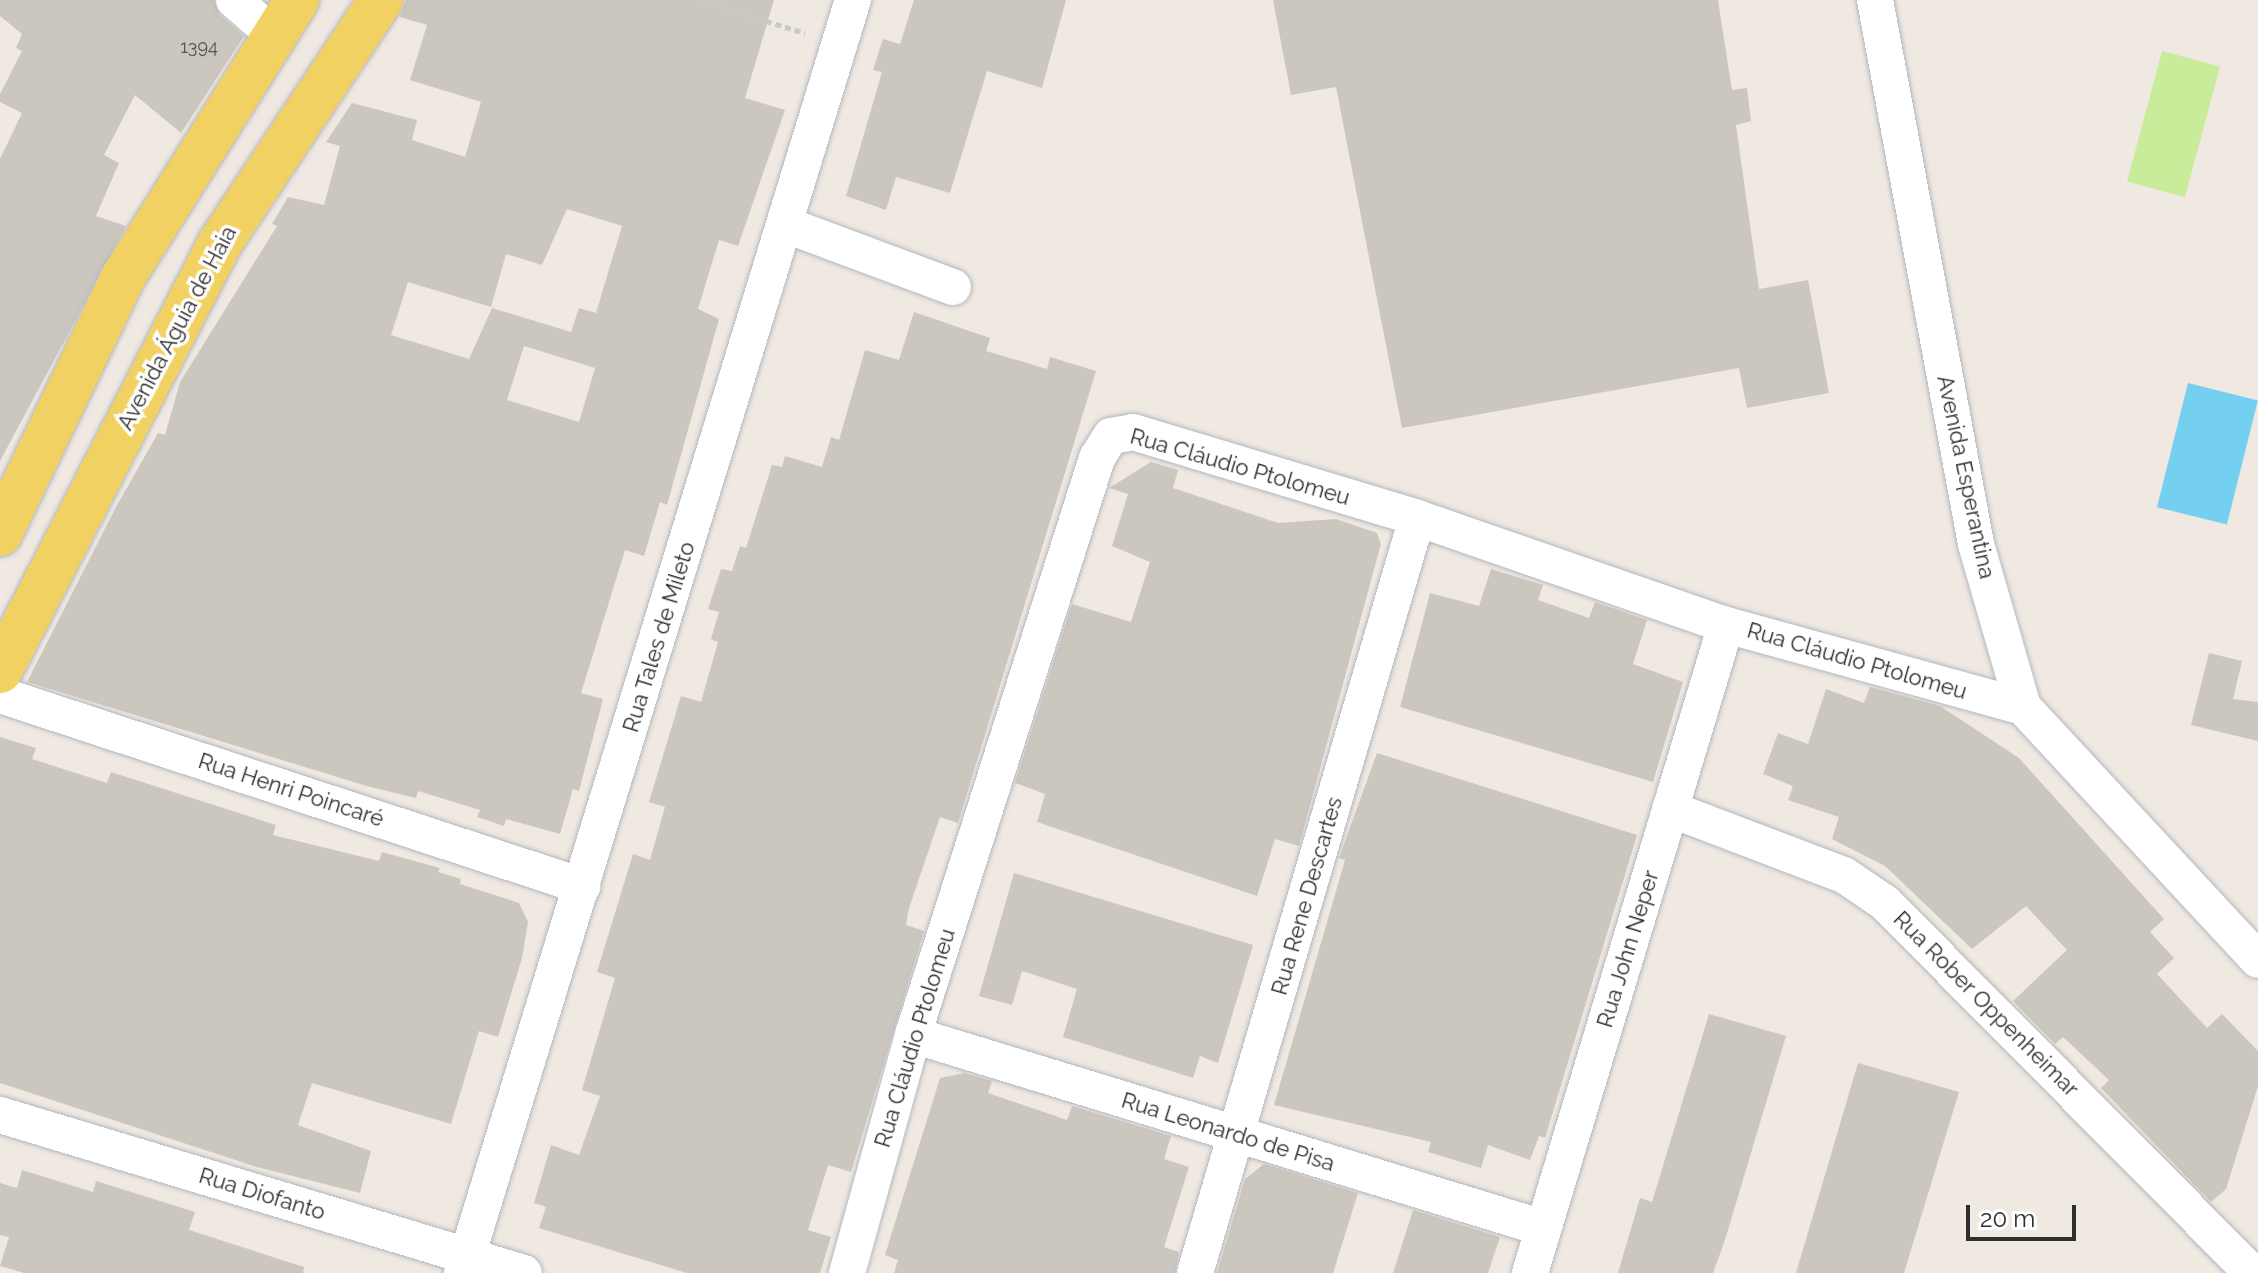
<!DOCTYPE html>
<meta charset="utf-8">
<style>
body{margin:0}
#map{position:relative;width:2258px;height:1273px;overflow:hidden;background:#efe9e1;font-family:Raleway,sans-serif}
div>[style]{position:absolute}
.pitch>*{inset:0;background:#c9ec9a;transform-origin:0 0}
.water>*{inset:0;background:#75cff0;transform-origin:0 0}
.building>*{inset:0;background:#cbc7bf}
.path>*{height:5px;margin-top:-2.5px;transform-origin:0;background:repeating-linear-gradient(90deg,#c9c9c9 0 6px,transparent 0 10px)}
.roads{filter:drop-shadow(0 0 2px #b4b7c1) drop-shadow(0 0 2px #b4b7c1)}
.minor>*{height:36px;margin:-18px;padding:0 18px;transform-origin:18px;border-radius:18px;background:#fff}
.major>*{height:44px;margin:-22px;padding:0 22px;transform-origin:22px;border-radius:22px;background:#f2d163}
span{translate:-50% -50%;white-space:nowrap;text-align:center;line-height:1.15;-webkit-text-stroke:7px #fff;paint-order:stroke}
.number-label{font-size:18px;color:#555452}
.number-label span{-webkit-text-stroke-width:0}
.street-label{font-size:22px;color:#2e2e2e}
.scale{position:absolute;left:1966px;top:1205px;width:110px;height:36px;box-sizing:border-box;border:4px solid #2e2e2e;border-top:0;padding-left:10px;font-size:24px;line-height:28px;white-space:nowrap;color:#2e2e2e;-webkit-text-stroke:6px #fff;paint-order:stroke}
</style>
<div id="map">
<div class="pitch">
<i style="left:2162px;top:51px;width:60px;height:135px;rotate:15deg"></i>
</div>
<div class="water">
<i style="left:2188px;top:383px;width:72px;height:128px;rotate:14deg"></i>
</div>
<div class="building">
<i style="clip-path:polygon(0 0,214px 0,220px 15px,244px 36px,181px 133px,135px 95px,104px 155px,119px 163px,96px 216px,126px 226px,0 461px,0 159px,22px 113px,0 102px,0 94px,22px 51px,16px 48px,22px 34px,0 16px)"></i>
<i style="clip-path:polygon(evenodd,406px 0,774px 0,745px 98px,785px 110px,738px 246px,719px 240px,698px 309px,719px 319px,667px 505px,660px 502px,644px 556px,625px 550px,599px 635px,581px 693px,603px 699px,579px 791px,573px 789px,560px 834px,506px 819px,504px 826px,477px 817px,480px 810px,418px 791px,416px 798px,370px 787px,27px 682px,116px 507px,158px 433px,165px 435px,180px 382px,277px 226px,272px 224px,288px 197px,324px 205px,340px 146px,326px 142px,352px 103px,417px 120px,412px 140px,465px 157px,481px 102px,410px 80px,427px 25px,400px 17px,406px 0,567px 209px,622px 226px,596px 313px,579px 308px,571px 332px,492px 308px,469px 359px,391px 335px,408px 282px,491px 307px,506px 254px,542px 265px,567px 209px,406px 0,524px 346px,595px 368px,579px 422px,507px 400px,524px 346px)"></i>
<i style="clip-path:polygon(914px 0,1066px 0,1042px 88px,987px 71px,950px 193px,896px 177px,886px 210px,846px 196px,882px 72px,873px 70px,883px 39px,900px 44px)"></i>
<i style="clip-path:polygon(1273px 0,1718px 0,1732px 90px,1747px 88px,1751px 121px,1736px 125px,1759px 289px,1808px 280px,1829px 393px,1747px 408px,1739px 368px,1402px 428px,1336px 87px,1291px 95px)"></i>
<i style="clip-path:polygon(914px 312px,990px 338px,986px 351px,1047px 369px,1050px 357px,1096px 371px,958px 823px,940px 817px,909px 908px,906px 925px,924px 931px,851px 1172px,828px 1165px,808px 1230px,831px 1237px,820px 1273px,687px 1273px,539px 1228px,546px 1207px,534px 1203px,551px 1145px,579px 1155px,600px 1096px,582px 1090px,615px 978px,597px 972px,633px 854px,650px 860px,665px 807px,649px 802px,681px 696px,701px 702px,718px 642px,711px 639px,719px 612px,708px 609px,721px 569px,732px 571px,740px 546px,746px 548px,772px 465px,782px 467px,785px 456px,822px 467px,831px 437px,839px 440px,865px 350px,899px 360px)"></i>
<i style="clip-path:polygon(1151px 462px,1178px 470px,1173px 488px,1278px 523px,1336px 519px,1377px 533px,1381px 544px,1299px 846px,1275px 839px,1257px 896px,1037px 822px,1045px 794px,1015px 783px,1072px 604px,1131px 622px,1150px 562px,1112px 546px,1128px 494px,1109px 488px)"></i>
<i style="clip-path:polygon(1491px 569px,1543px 585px,1538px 600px,1589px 618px,1595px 602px,1647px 620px,1633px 664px,1683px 682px,1653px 782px,1400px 707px,1430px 593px,1479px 606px)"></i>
<i style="clip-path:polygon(2209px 653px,2242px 661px,2233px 699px,2258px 702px,2258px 741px,2191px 725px)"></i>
<i style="clip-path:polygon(1870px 687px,1940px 706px,2019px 758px,2164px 919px,2150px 932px,2174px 958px,2157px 974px,2207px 1028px,2222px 1014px,2258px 1051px,2258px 1086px,2226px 1189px,2211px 1202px,2101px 1088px,2109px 1080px,2063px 1037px,2055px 1044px,2013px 1001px,2067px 950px,2026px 906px,1972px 949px,1885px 866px,1832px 839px,1839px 817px,1788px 800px,1793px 786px,1763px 774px,1778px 733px,1808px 744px,1826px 689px,1864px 703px)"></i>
<i style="clip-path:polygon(0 737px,36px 748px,32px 759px,107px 783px,111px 772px,276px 825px,273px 835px,379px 861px,382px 852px,440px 868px,438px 872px,461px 879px,460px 884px,519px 903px,528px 922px,522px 958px,498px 1037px,479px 1031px,451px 1124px,312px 1083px,298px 1125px,371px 1151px,360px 1193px,257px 1167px,0 1083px)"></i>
<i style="clip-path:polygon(1377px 753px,1637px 835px,1545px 1138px,1539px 1136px,1530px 1160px,1488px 1145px,1481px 1168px,1428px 1152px,1431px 1142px,1274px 1105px,1345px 860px,1339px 858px)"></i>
<i style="clip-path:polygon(1014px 873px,1253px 945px,1218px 1063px,1200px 1056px,1193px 1078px,1063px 1037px,1077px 989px,1022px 971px,1012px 1005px,979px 996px)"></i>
<i style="clip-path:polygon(1709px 1014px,1786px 1036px,1725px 1240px,1713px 1273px,1618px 1273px,1640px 1198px,1652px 1202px)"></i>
<i style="clip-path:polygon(1858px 1063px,1959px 1092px,1904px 1273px,1796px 1273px)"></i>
<i style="clip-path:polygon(964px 1073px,992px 1081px,988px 1093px,1067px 1120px,1072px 1106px,1171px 1136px,1164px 1159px,1189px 1167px,1164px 1247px,1179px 1252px,1175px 1273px,894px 1273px,898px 1260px,885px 1255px,940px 1078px)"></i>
<i style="clip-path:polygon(1264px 1164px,1358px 1193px,1333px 1273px,1217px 1273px,1245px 1179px)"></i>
<i style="clip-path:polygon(22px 1170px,93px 1192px,96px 1181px,195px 1212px,189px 1230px,304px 1267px,303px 1273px,24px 1273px,0 1266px,9px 1237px,0 1235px,0 1183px,17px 1188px)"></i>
<i style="clip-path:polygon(1413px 1210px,1500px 1237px,1488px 1273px,1393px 1273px)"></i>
</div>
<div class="path">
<i style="left:699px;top:0;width:111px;rotate:17.3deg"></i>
</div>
<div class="roads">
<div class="minor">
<i style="left:234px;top:0;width:52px;rotate:41.1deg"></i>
<i style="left:1875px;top:0;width:553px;rotate:79.48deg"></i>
<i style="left:1976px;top:544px;width:170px;rotate:73.9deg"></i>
<i style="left:2023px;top:707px;width:345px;rotate:47.1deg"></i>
<i style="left:786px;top:225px;width:178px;rotate:20.4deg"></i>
<i style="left:0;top:695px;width:613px;rotate:18.17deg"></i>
<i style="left:1670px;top:809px;width:186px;rotate:20.8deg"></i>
<i style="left:1844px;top:875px;width:50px;rotate:34.3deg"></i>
<i style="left:1885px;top:903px;width:521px;rotate:45.23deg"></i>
<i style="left:913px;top:1035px;width:659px;rotate:17.03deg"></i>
<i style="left:0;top:1115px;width:547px;rotate:16.78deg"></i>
<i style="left:462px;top:1273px;width:1332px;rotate:-72.93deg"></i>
<i style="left:847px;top:1273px;width:247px;rotate:-74.5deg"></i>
<i style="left:913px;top:1035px;width:606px;rotate:-72.31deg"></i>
<i style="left:1097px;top:458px;width:26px;rotate:-58deg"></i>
<i style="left:1111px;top:436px;width:22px;rotate:-10deg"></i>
<i style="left:1133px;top:432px;width:297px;rotate:16.8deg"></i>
<i style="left:1417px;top:518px;width:327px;rotate:19.1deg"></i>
<i style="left:1726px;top:625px;width:308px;rotate:15.4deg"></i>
<i style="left:1195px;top:1273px;width:787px;rotate:-73.61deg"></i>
<i style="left:1530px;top:1273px;width:677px;rotate:-73.17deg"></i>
</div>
<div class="major">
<i style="left:0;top:534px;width:283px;rotate:-64.4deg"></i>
<i style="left:122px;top:279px;width:329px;rotate:-57.9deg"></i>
<i style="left:0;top:671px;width:478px;rotate:-62.8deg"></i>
<i style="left:218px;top:246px;width:295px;rotate:-56.5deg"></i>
</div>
</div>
<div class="number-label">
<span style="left:199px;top:47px">1394</span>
</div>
<div class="street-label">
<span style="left:177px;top:328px;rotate:-62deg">Avenida Águia de Haia</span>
<span style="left:1240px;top:467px;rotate:16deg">Rua Cláudio Ptolomeu</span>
<span style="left:1966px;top:477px;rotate:78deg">Avenida Esperantina</span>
<span style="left:659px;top:637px;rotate:-73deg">Rua Tales de Mileto</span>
<span style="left:1857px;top:661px;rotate:16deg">Rua Cláudio Ptolomeu</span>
<span style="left:291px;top:790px;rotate:18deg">Rua Henri Poincaré</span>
<span style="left:1307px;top:896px;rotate:-74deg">Rua Rene Descartes</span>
<span style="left:1628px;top:949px;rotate:-73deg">Rua John Neper</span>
<span style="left:1986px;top:1004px;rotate:45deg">Rua Rober Oppenheimar</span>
<span style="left:915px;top:1038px;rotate:-73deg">Rua Cláudio Ptolomeu</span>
<span style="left:1228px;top:1132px;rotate:17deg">Rua Leonardo de Pisa</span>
<span style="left:262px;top:1194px;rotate:17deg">Rua Diofanto</span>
</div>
<div class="scale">20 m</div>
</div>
